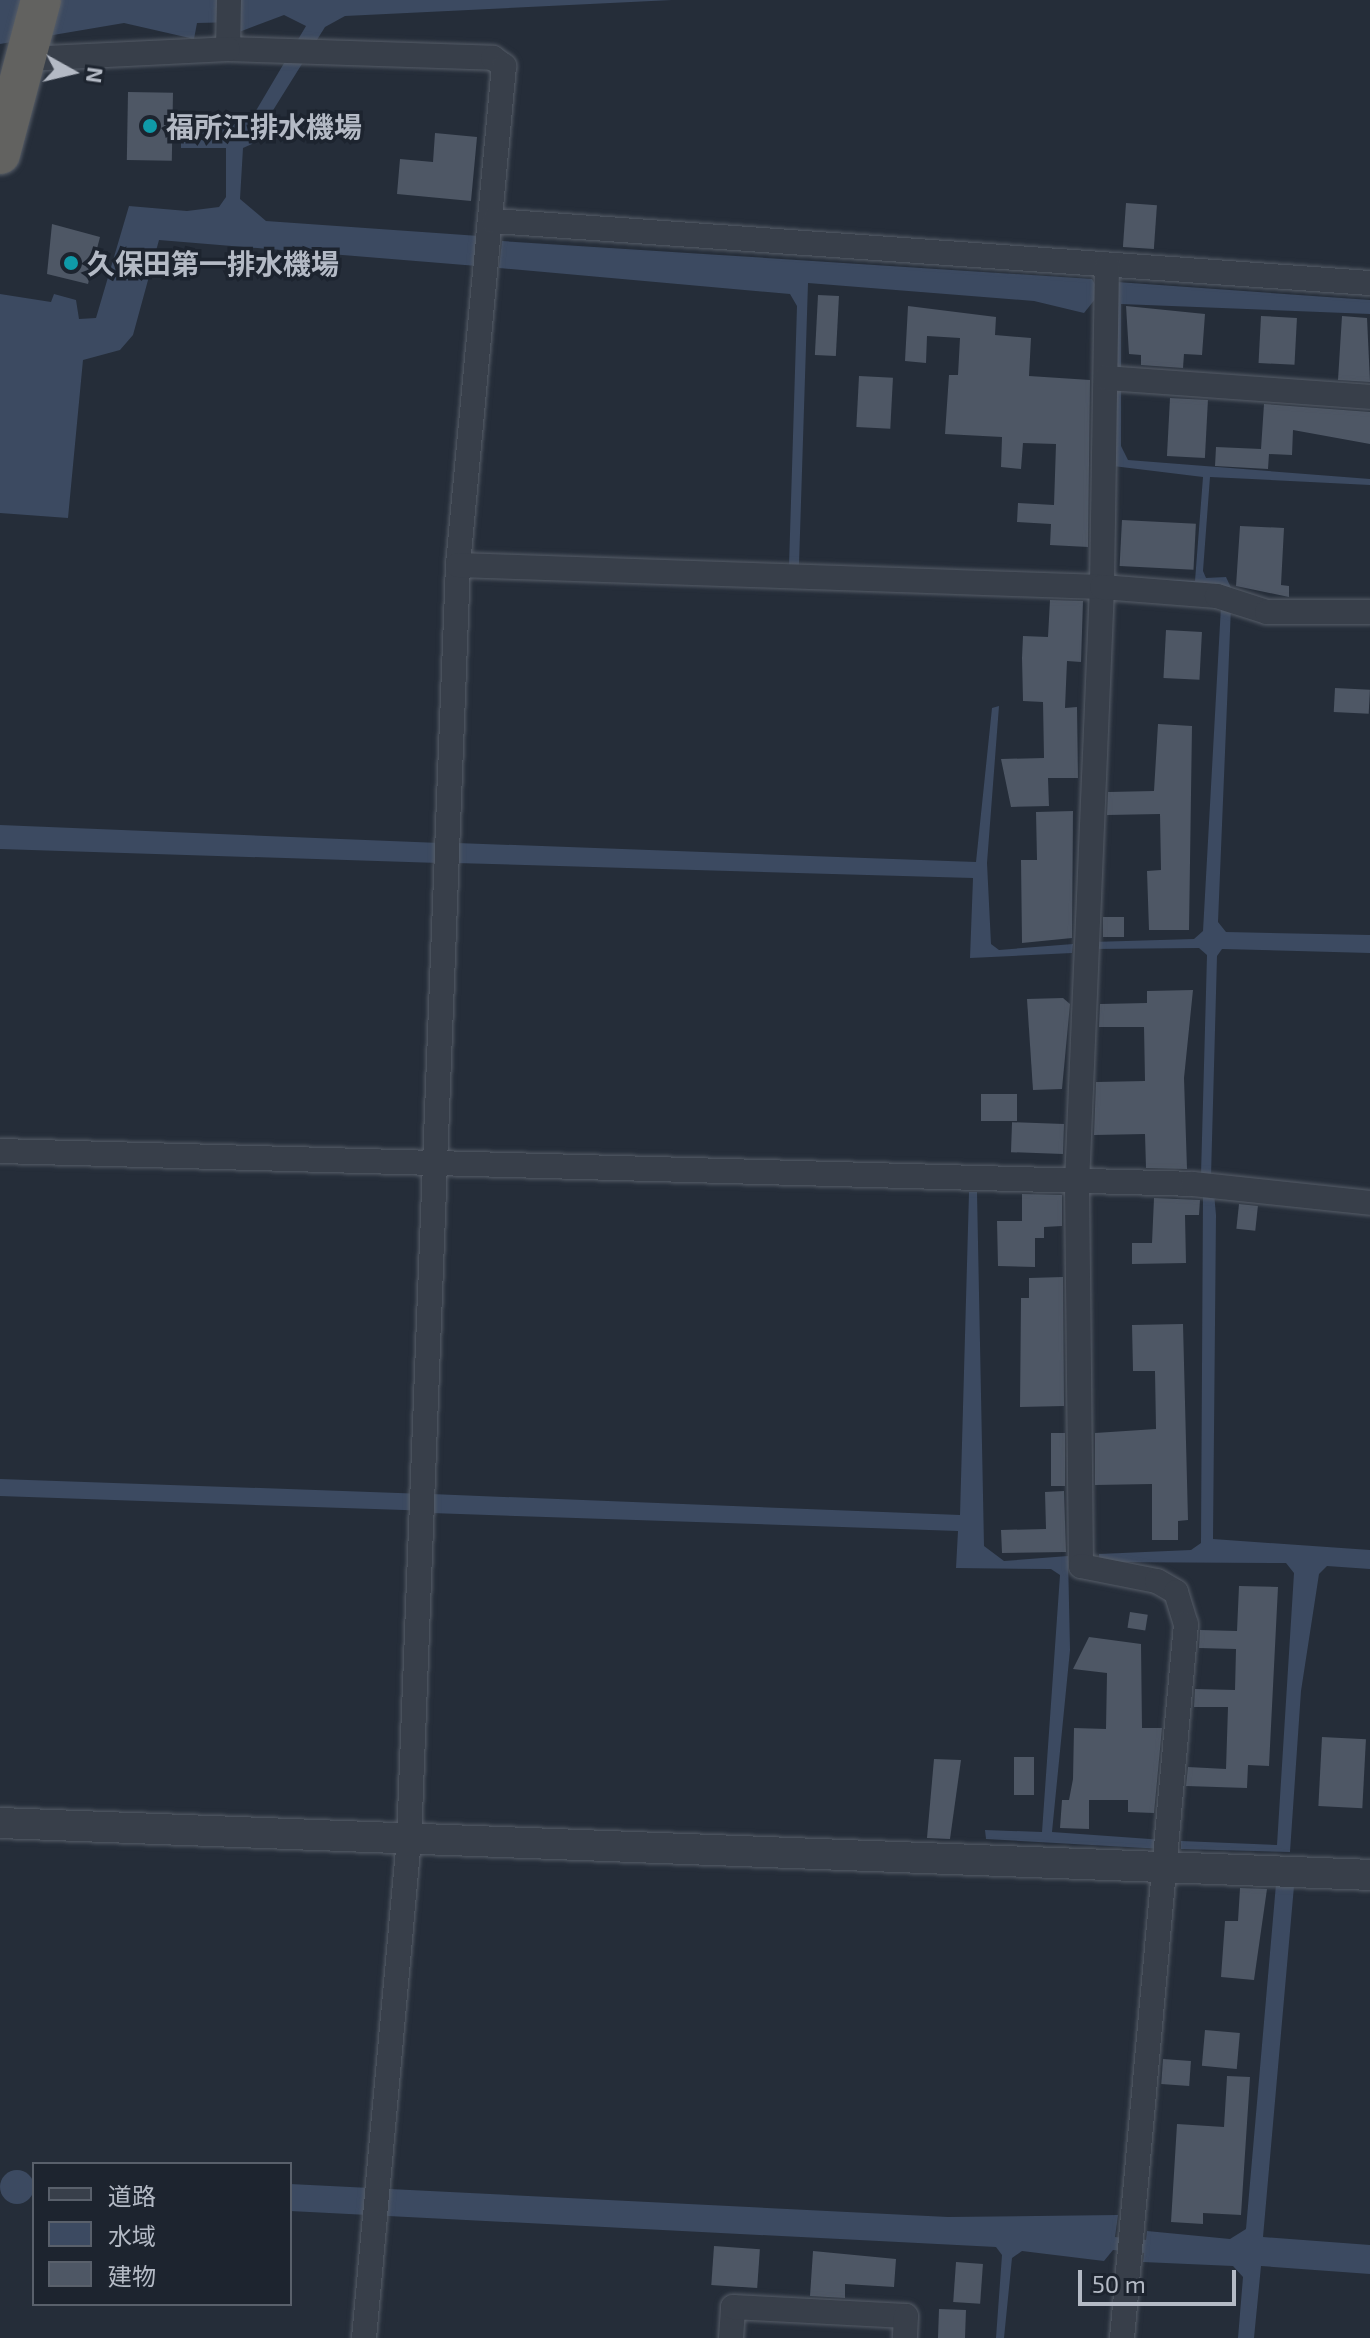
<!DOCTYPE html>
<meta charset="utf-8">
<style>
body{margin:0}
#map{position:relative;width:1370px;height:2338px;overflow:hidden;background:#252d39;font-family:"Exo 2","Noto Sans JP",sans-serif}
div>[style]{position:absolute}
.water>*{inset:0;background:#3c4a61;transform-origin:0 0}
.round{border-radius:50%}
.building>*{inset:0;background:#4e5765;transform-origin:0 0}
.roads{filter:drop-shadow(0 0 2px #565d68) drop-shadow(0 0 2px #565d68)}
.minor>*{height:24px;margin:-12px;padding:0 12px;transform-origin:12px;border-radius:12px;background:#383f4a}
.tertiary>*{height:30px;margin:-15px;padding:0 15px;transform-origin:15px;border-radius:15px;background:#383f4a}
.trunk>*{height:40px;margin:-20px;padding:0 20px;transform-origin:20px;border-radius:20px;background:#626260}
.dots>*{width:22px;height:22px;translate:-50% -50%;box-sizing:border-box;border:4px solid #1d242f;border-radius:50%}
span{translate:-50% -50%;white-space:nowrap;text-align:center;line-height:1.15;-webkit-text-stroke:7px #1d242f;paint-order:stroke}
.poi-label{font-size:28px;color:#b4bac5;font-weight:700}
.left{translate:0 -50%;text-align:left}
.legend{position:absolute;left:32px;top:2162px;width:260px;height:144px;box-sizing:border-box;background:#1d242f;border:2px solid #59606b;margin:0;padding:10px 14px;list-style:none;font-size:24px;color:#b4bac5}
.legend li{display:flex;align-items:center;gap:16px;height:40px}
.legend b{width:40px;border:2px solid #59606b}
.north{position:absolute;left:32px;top:32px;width:80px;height:80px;-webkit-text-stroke:6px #1d242f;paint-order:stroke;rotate:98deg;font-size:22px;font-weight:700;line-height:32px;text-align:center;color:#b4bac5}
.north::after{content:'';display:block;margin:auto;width:28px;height:36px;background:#b4bac5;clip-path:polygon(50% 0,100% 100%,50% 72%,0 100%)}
.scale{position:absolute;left:1078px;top:2270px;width:158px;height:36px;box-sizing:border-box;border:4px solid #b4bac5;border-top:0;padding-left:10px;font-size:24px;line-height:28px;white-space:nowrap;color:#b4bac5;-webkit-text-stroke:6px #1d242f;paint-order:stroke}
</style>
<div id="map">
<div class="water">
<i style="clip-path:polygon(0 0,672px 0,345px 16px,325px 27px,252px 144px,243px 148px,240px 199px,266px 221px,479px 236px,477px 266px,159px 240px,133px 335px,120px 350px,83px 360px,68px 518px,0 513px,0 294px,51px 302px,54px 294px,76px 300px,79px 319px,96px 318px,129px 206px,187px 211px,219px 207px,226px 197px,226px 148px,181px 148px,181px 123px,237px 123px,254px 114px,306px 26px,284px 15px,239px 32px,239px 22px,197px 23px,194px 39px,124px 23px,0 44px)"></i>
<i style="clip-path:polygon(502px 241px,1092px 279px,1100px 293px,1084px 313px,1034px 301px,808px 283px,799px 565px,789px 566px,797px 306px,790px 294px,499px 268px)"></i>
<i style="clip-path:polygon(1117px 282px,1370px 300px,1370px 314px,1121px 304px,1121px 446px,1128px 460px,1370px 479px,1370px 485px,1210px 477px,1203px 571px,1206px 578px,1226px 577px,1233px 592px,1114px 578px,1195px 581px,1203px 477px,1113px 466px)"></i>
<i style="clip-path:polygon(1221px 606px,1231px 607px,1218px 922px,1226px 932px,1370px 935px,1370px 953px,1222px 949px,1217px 956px,1211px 1177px,1201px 1175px,1207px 955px,1199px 948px,1092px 949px,1092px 942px,1194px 939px,1203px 931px)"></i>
<i style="clip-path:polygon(999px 706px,987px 863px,991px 944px,999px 950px,1073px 944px,1072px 953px,970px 958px,973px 878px,456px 863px,457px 843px,976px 862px,992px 708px)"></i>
<i style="clip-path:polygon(0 825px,440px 843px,439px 863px,0 849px)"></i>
<i style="clip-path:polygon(969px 1192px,977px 1192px,984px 1546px,1004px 1561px,1068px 1556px,1070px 1650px,1052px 1832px,1164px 1840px,1163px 1849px,986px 1839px,985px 1830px,1042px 1832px,1060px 1575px,1051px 1569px,956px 1568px,958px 1531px,431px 1513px,431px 1494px,960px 1515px)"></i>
<i style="clip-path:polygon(1203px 1193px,1214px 1193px,1216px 1215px,1213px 1539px,1370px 1550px,1370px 1569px,1327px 1566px,1319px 1574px,1301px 1691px,1290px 1852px,1181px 1849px,1181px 1841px,1277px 1845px,1294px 1573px,1286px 1563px,1099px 1562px,1099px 1554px,1191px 1550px,1201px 1543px)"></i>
<i style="left:0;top:1479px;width:412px;height:17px;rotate:2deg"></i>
<i style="clip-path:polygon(1276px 1884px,1294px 1886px,1263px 2237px,1370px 2245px,1370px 2274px,1261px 2266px,1254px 2338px,1238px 2338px,1243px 2277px,1233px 2266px,1143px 2262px,1144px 2253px,1113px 2250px,1104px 2261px,1022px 2251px,1012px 2258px,1004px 2338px,996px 2338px,1002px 2255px,996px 2247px,290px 2211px,290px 2184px,948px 2217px,1118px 2215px,1115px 2237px,1146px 2240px,1147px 2231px,1230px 2239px,1246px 2229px)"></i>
<i class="round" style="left:0;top:2170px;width:34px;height:34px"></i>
</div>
<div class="building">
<i style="left:128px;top:92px;width:45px;height:68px;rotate:1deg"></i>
<i style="clip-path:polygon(435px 133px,477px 137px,471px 201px,397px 194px,400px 159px,433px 162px)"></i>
<i style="left:1126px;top:203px;width:31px;height:44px;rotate:4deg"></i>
<i style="clip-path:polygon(52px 224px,100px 237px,88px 284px,47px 274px)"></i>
<i style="left:818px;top:295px;width:21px;height:60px;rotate:3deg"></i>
<i style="clip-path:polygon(908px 306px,996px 317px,995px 335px,1031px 338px,1029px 376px,1090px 380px,1088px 547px,1050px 545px,1051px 524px,1017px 522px,1018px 503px,1054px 505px,1056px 444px,1023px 443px,1021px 469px,1001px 467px,1002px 437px,945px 434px,949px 375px,958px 375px,960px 338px,927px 336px,926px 363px,905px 361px)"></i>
<i style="clip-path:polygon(1126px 306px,1205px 314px,1202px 355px,1184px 354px,1183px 368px,1141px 365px,1141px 355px,1129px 354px)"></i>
<i style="left:1261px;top:316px;width:36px;height:47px;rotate:3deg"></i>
<i style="clip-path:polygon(1342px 316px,1367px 318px,1370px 382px,1338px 380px)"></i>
<i style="left:859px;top:376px;width:34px;height:51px;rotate:3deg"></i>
<i style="left:1170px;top:398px;width:38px;height:58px;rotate:3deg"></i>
<i style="clip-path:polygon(1264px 404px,1370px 412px,1370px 444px,1293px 430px,1292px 455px,1269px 454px,1268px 469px,1215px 466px,1216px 447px,1261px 449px)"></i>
<i style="left:1122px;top:520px;width:74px;height:46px;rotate:3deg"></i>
<i style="clip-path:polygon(1240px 526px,1284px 528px,1281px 585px,1289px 586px,1289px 597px,1236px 586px)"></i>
<i style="clip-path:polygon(1050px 600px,1083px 601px,1081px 662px,1067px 661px,1065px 708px,1077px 707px,1078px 778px,1048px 778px,1049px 806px,1011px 807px,1001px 759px,1044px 758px,1043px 702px,1023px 701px,1022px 658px,1023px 636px,1048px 637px)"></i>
<i style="left:1166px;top:630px;width:36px;height:48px;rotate:3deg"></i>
<i style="left:1335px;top:688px;width:35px;height:24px;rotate:3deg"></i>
<i style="clip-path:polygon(1158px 724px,1192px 726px,1189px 930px,1149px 930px,1147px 871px,1161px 870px,1160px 814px,1107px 815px,1108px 792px,1154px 791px)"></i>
<i style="clip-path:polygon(1073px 811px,1072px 938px,1022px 943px,1021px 860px,1037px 860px,1036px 812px)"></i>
<i style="left:1124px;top:917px;width:20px;height:21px;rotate:90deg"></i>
<i style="clip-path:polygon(1193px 990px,1184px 1078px,1187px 1169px,1146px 1168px,1145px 1134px,1094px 1135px,1096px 1082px,1145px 1081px,1144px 1027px,1099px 1027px,1100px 1004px,1147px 1003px,1147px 991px)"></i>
<i style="clip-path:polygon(1063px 998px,1070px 1004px,1062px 1089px,1033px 1090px,1027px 999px)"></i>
<i style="left:981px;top:1094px;width:36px;height:27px"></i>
<i style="left:1064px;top:1124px;width:30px;height:52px;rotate:92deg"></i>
<i style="clip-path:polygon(1022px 1194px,1062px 1195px,1062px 1226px,1044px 1227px,1044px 1238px,1035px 1238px,1035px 1267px,998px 1266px,997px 1221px,1022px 1221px)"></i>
<i style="clip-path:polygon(1154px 1198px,1200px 1200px,1199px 1215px,1185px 1215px,1186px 1263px,1132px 1264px,1132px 1243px,1152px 1243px)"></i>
<i style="left:1239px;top:1204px;width:19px;height:25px;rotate:6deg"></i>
<i style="clip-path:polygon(1063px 1277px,1064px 1406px,1020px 1407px,1021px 1298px,1029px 1298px,1029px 1278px)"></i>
<i style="clip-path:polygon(1183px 1324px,1188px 1520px,1178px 1521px,1178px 1540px,1152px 1540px,1152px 1484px,1095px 1485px,1095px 1433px,1156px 1429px,1155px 1371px,1133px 1371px,1132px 1325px)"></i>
<i style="left:1065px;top:1433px;width:53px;height:14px;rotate:90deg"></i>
<i style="clip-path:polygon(1064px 1491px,1066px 1552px,1002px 1553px,1001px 1530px,1046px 1529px,1045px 1492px)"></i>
<i style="clip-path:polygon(1239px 1586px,1278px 1587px,1269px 1766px,1248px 1765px,1247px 1788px,1186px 1786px,1188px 1767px,1226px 1769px,1228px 1707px,1194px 1707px,1195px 1689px,1235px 1690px,1236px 1649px,1199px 1648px,1200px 1630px,1237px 1631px)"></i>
<i style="left:1130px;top:1612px;width:18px;height:16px;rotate:9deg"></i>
<i style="clip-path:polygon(1089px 1637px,1141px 1644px,1142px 1728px,1162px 1728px,1154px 1813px,1128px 1812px,1128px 1800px,1089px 1800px,1089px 1829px,1060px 1828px,1062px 1800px,1069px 1800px,1073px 1779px,1074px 1728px,1106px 1729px,1107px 1673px,1073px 1669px)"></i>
<i style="left:1322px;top:1737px;width:44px;height:69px;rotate:3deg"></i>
<i style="left:1014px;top:1757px;width:20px;height:38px"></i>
<i style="clip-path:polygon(934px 1759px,961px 1760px,950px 1839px,927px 1838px)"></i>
<i style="clip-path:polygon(1240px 1888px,1267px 1889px,1254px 1980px,1221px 1977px,1225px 1921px,1238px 1921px)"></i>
<i style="left:1205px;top:2030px;width:35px;height:36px;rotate:5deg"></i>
<i style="left:1163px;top:2059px;width:28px;height:25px;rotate:4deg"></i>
<i style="clip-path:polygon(1227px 2076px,1250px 2077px,1241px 2215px,1203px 2213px,1203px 2224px,1171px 2222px,1177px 2124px,1224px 2127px)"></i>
<i style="left:714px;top:2246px;width:46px;height:39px;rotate:4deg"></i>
<i style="clip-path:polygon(813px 2251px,896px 2259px,894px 2287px,845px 2284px,845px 2298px,810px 2296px)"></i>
<i style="left:956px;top:2262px;width:27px;height:40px;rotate:4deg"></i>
<i style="left:939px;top:2309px;width:27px;height:29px;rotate:2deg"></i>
</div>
<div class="roads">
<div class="minor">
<i style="left:229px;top:0;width:49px;rotate:91.2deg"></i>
<i style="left:228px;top:49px;width:265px;rotate:1.9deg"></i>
<i style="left:493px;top:58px;width:14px;rotate:36deg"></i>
<i style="left:504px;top:66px;width:501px;rotate:95.27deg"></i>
<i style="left:458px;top:565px;width:1275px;rotate:92.2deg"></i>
<i style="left:409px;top:1839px;width:501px;rotate:95.15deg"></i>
<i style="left:26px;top:59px;width:202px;rotate:-2.8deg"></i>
<i style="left:494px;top:221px;width:878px;rotate:4.05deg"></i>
<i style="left:1107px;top:265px;width:322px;rotate:90.9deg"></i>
<i style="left:1102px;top:587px;width:597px;rotate:92.4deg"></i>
<i style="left:1077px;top:1183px;width:383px;rotate:89.4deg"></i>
<i style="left:1081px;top:1566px;width:77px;rotate:11.2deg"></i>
<i style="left:1157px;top:1581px;width:22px;rotate:30deg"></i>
<i style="left:1176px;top:1592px;width:34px;rotate:73deg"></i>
<i style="left:1186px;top:1624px;width:717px;rotate:95.12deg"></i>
<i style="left:1106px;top:378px;width:265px;rotate:4.1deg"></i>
<i style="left:458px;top:565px;width:644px;rotate:1.96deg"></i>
<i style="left:1102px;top:587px;width:115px;rotate:4.5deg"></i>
<i style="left:1217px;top:596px;width:52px;rotate:17.7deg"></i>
<i style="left:1267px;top:612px;width:103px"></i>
<i style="left:0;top:1151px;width:1193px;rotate:1.58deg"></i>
<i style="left:1193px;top:1184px;width:178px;rotate:6.1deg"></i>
<i style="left:731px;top:2338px;width:31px;rotate:-86deg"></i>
<i style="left:733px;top:2307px;width:173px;rotate:3deg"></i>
<i style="left:906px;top:2316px;width:22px;rotate:93deg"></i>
</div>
<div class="tertiary">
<i style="left:0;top:1823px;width:1371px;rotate:2.17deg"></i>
</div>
<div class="trunk">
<i style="left:0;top:154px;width:159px;rotate:-75.1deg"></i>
</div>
</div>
<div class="dots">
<i style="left:150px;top:126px;background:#0f9aa8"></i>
<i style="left:71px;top:263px;background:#0f9aa8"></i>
</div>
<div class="poi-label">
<span class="left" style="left:166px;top:126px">福所江排水機場</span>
<span class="left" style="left:87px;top:263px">久保田第一排水機場</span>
</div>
<ul class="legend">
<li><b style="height:10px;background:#383f4a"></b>道路</li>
<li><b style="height:22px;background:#3c4a61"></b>水域</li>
<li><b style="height:22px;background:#4e5765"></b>建物</li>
</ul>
<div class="north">N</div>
<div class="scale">50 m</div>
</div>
